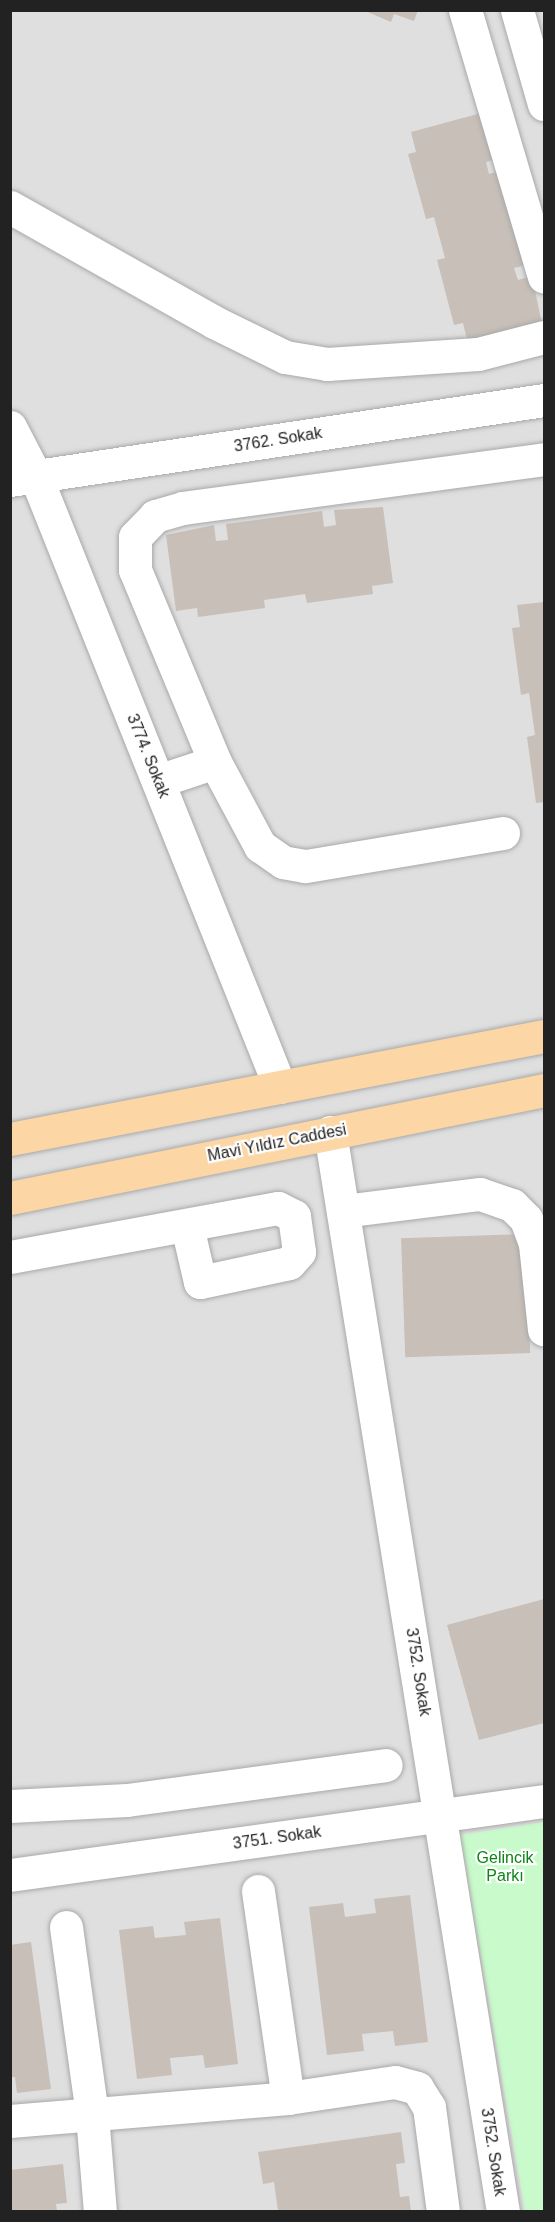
<!DOCTYPE html>
<meta charset="utf-8">
<style>
body{margin:0}
#map{position:relative;width:555px;height:2222px;overflow:hidden;background:#f2efe9;font-family:Arial,sans-serif}
div>[style]{position:absolute}
.residential>*{inset:0;background:#e0dfdf;transform-origin:0 0}
.park>*{inset:0;background:#c8facc}
.building>*{inset:0;background:#c7bfb8;transform-origin:0 0}
.roads{filter:drop-shadow(0 0 2px #a9a9a9) drop-shadow(0 0 2px #a9a9a9)}
.minor>*{height:33px;margin:-16.5px;padding:0 16.5px;transform-origin:16.5px;border-radius:16.5px;background:#fff}
.major>*{height:33px;margin:-16.5px;padding:0 16.5px;transform-origin:16.5px;border-radius:16.5px;background:#fcd6a4}
span{translate:-50% -50%;white-space:nowrap;text-align:center;line-height:1.15;-webkit-text-stroke:4.5px #fff;paint-order:stroke}
.street-label{font-size:16px;color:#222}
.park-label{font-size:16px;color:#0c8416}
.frame{position:absolute;inset:0;border:12px solid #222;pointer-events:none}
</style>
<div id="map">
<div class="residential">
<i style="left:11px;top:11px;width:533px;height:2201px"></i>
</div>
<div class="park">
<i style="clip-path:polygon(544px 1822px,544px 2211px,525px 2211px,460px 1835px)"></i>
</div>
<div class="building">
<i style="clip-path:polygon(363px 10px,418px 10px,414px 21px,394px 14px,391px 22px)"></i>
<i style="clip-path:polygon(485px 112px,501px 158px,486px 162px,489px 174px,504px 170px,530px 264px,514px 268px,518px 280px,532px 276px,542px 324px,468px 344px,463px 323px,454px 325px,437px 260px,445px 258px,434px 217px,426px 219px,408px 154px,416px 152px,411px 132px)"></i>
<i style="clip-path:polygon(383px 507px,393px 583px,372px 586px,373px 594px,307px 603px,305px 594px,285px 597px,264px 600px,265px 608px,198px 617px,197px 608px,176px 611px,166px 535px,214px 525px,216px 541px,228px 540px,226px 524px,322px 511px,324px 527px,336px 525px,334px 510px)"></i>
<i style="clip-path:polygon(544px 602px,544px 802px,536px 803px,527px 737px,535px 735px,529px 693px,521px 695px,512px 628px,520px 627px,517px 605px)"></i>
<i style="left:526px;top:1234px;width:119px;height:125px;rotate:88deg"></i>
<i style="clip-path:polygon(544px 1599px,544px 1723px,479px 1740px,447px 1625px)"></i>
<i style="clip-path:polygon(410px 1895px,428px 2042px,395px 2046px,393px 2031px,362px 2034px,364px 2051px,327px 2055px,309px 1907px,343px 1903px,345px 1917px,376px 1913px,374px 1899px)"></i>
<i style="clip-path:polygon(220px 1918px,238px 2064px,205px 2068px,203px 2055px,170px 2058px,172px 2075px,137px 2079px,119px 1930px,153px 1926px,155px 1938px,186px 1935px,184px 1922px)"></i>
<i style="clip-path:polygon(31px 1942px,51px 2089px,17px 2093px,15px 2077px,10px 2077px,10px 1945px)"></i>
<i style="clip-path:polygon(401px 2132px,405px 2163px,396px 2164px,400px 2197px,409px 2196px,411px 2211px,278px 2211px,274px 2182px,263px 2184px,258px 2152px)"></i>
<i style="clip-path:polygon(63px 2164px,67px 2203px,56px 2204px,57px 2211px,10px 2211px,10px 2170px)"></i>
</div>
<div class="roads">
<div class="minor">
<i style="left:465px;top:10px;width:278px;rotate:73.5deg"></i>
<i style="left:517px;top:10px;width:98px;rotate:74deg"></i>
<i style="left:10px;top:207px;width:234px;rotate:29.4deg"></i>
<i style="left:214px;top:322px;width:79px;rotate:26.2deg"></i>
<i style="left:285px;top:357px;width:43px;rotate:9.5deg"></i>
<i style="left:327px;top:364px;width:151px;rotate:-3.8deg"></i>
<i style="left:478px;top:354px;width:68px;rotate:-14.4deg"></i>
<i style="left:10px;top:427px;width:56px;rotate:62.5deg"></i>
<i style="left:36px;top:477px;width:657px;rotate:68.2deg"></i>
<i style="left:10px;top:480px;width:540px;rotate:-8.52deg"></i>
<i style="left:158px;top:781px;width:60px;rotate:-18.4deg"></i>
<i style="left:503px;top:833px;width:201px;rotate:170.5deg"></i>
<i style="left:305px;top:866px;width:22px;rotate:-170deg"></i>
<i style="left:283px;top:862px;width:28px;rotate:-145deg"></i>
<i style="left:260px;top:846px;width:95px;rotate:-118.2deg"></i>
<i style="left:215px;top:762px;width:208px;rotate:-112.6deg"></i>
<i style="left:135px;top:570px;width:33px;rotate:-90deg"></i>
<i style="left:135px;top:537px;width:29px;rotate:-46deg"></i>
<i style="left:155px;top:516px;width:29px;rotate:-16deg"></i>
<i style="left:183px;top:508px;width:364px;rotate:-7.7deg"></i>
<i style="left:330px;top:1132px;width:1094px;rotate:80.9deg"></i>
<i style="left:343px;top:1211px;width:138px;rotate:-7.1deg"></i>
<i style="left:480px;top:1194px;width:34px;rotate:19deg"></i>
<i style="left:512px;top:1205px;width:20px;rotate:45deg"></i>
<i style="left:526px;top:1219px;width:27px;rotate:70deg"></i>
<i style="left:535px;top:1244px;width:86px;rotate:84deg"></i>
<i style="left:10px;top:1257px;width:272px;rotate:-10.4deg"></i>
<i style="left:278px;top:1208px;width:18px;rotate:27deg"></i>
<i style="left:294px;top:1216px;width:36px;rotate:82deg"></i>
<i style="left:299px;top:1252px;width:15px;rotate:132deg"></i>
<i style="left:289px;top:1263px;width:91px;rotate:167.9deg"></i>
<i style="left:200px;top:1282px;width:57px;rotate:-103.1deg"></i>
<i style="left:10px;top:1806px;width:117px;rotate:-2.9deg"></i>
<i style="left:127px;top:1800px;width:261px;rotate:-7.7deg"></i>
<i style="left:10px;top:1875px;width:539px;rotate:-7.89deg"></i>
<i style="left:258px;top:1891px;width:209px;rotate:81.8deg"></i>
<i style="left:66px;top:1927px;width:190px;rotate:82.1deg"></i>
<i style="left:92px;top:2115px;width:97px;rotate:85.3deg"></i>
<i style="left:10px;top:2121px;width:279px;rotate:-4.7deg"></i>
<i style="left:288px;top:2098px;width:108px;rotate:-8.5deg"></i>
<i style="left:395px;top:2082px;width:23px;rotate:15deg"></i>
<i style="left:417px;top:2088px;width:22px;rotate:58deg"></i>
<i style="left:429px;top:2107px;width:106px;rotate:82.4deg"></i>
</div>
<div class="major">
<i style="left:10px;top:1139px;width:544px;rotate:-10.92deg"></i>
<i style="left:10px;top:1198px;width:545px;rotate:-11.43deg"></i>
</div>
</div>
<div class="street-label">
<span style="left:278px;top:440px;rotate:-9deg">3762. Sokak</span>
<span style="left:148px;top:756px;rotate:68deg">3774. Sokak</span>
<span style="left:277px;top:1143px;rotate:-11deg">Mavi Yıldız Caddesi</span>
<span style="left:418px;top:1672px;rotate:81deg">3752. Sokak</span>
<span style="left:277px;top:1838px;rotate:-8deg">3751. Sokak</span>
<span style="left:493px;top:2152px;rotate:81deg">3752. Sokak</span>
</div>
<div class="park-label">
<span style="left:505px;top:1867px">Gelincik<br>Parkı</span>
</div>
<div class="frame"></div>
</div>
